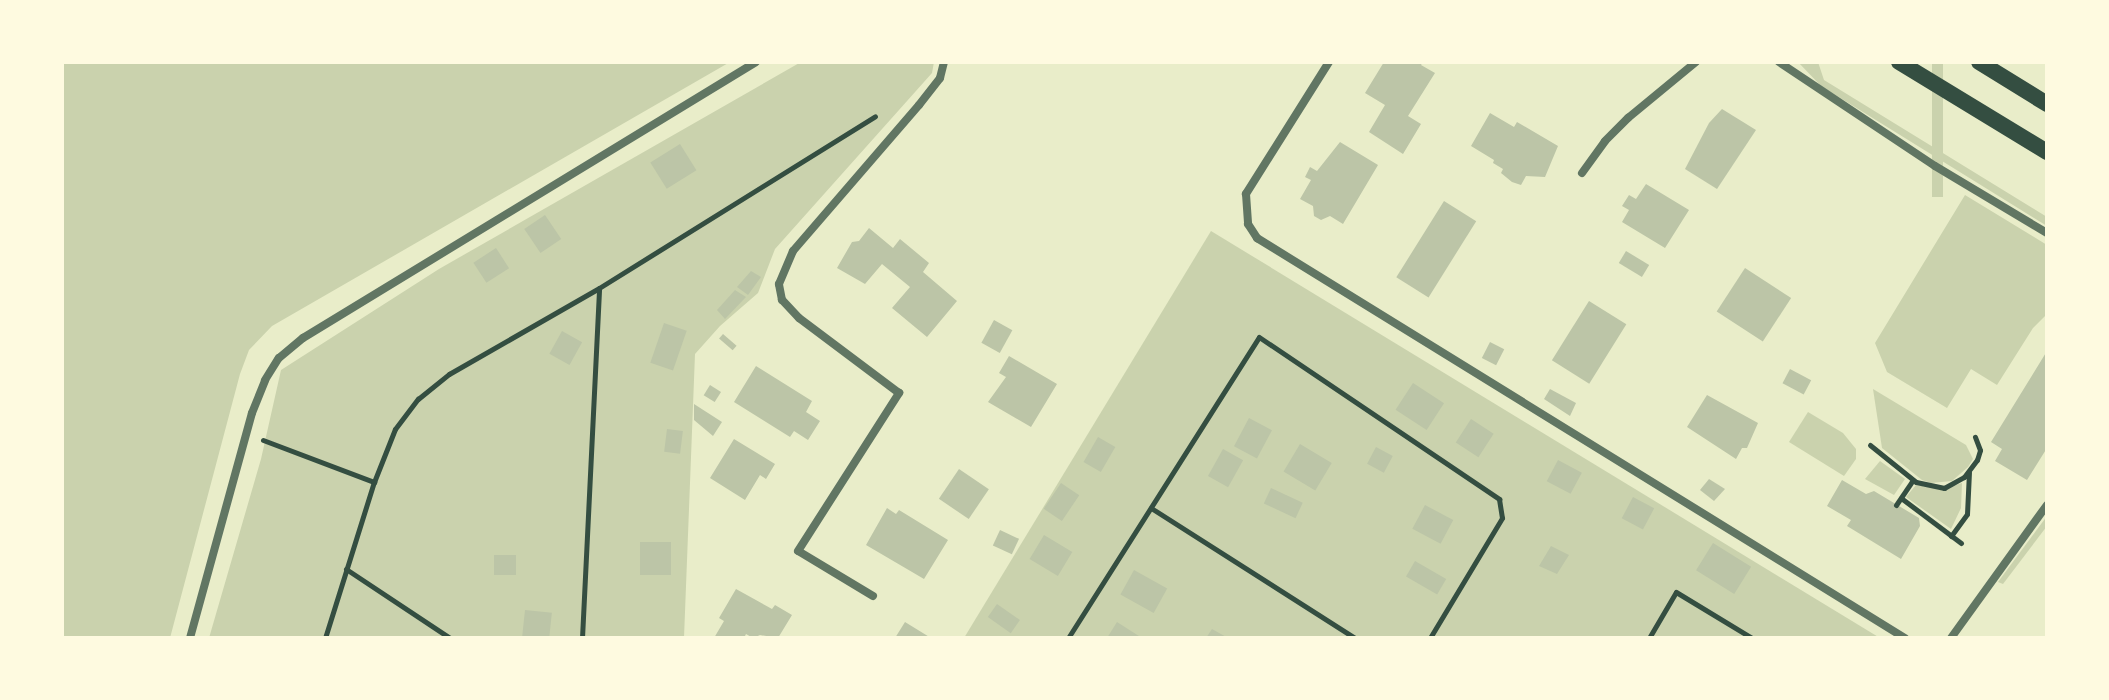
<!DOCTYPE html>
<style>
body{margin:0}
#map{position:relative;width:2109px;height:700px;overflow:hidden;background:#e9edc9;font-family:"PT Sans Narrow",sans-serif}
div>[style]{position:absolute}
.green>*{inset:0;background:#cad2ad;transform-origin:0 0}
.building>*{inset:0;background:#bcc5a7;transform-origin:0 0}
.path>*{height:5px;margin:-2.5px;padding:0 2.5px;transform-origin:2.5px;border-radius:2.5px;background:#344e41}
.minor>*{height:8px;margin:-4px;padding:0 4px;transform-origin:4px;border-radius:4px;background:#617663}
.secondary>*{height:16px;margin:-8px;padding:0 8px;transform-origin:8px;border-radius:8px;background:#344e41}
span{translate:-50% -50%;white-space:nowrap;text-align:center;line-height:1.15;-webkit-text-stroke:8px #fefae0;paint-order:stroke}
.frame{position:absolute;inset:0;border:64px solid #fefae0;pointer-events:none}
</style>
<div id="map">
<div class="green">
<i style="clip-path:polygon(62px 62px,730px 62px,272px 326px,249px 350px,240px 374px,170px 638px,62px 638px)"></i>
<i style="clip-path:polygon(801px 62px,934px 62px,932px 73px,775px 249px,758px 293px,720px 326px,695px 354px,684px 638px,209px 638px,261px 459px,281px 370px,439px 269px)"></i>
<i style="clip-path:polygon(1798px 62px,1818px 62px,1824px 80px,2047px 217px,2047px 226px,1821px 86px)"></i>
<i style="left:1932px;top:62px;width:11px;height:135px"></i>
<i style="clip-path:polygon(1965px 195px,2047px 245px,2047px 314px,2033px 328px,1997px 385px,1971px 369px,1947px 408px,1887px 372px,1875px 343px)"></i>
<i style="clip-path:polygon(1211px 231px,1880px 638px,964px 638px)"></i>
<i style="clip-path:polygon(1873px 389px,1966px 445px,1973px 459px,1968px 467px,1952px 481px,1931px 483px,1922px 480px,1882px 448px)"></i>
<i style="clip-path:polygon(1808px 412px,1843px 433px,1856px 449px,1856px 459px,1844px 476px,1789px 442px)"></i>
<i style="clip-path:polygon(1880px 461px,1905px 479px,1894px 495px,1865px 479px)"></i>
<i style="clip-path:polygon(1962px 483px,1961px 508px,1951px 529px,1906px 497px,1916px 485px,1942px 489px)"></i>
<i style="clip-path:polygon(2047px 516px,2047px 526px,2003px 584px,1998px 582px)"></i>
</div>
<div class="building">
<i style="clip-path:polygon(1384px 62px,1423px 62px,1421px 65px,1435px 73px,1408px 116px,1421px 124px,1403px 154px,1369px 132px,1385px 105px,1365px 93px)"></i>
<i style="clip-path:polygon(1722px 109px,1756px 130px,1717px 189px,1685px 169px,1709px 123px)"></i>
<i style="clip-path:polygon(1490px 113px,1514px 127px,1517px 122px,1558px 146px,1545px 177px,1526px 176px,1521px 185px,1512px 182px,1501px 173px,1503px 169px,1493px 163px,1494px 160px,1471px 146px)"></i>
<i style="clip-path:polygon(1340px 142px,1378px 165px,1343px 224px,1330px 216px,1321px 220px,1314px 216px,1313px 206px,1300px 199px,1311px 180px,1305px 177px,1310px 167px,1317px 171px)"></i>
<i style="left:680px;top:144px;width:31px;height:35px;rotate:58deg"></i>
<i style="clip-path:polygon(1646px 184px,1689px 210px,1665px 248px,1622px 222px,1629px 210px,1622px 206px,1629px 195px,1636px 199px)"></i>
<i style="left:1444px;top:201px;width:38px;height:90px;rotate:32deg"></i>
<i style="left:545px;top:215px;width:29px;height:25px;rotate:56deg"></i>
<i style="clip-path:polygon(869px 228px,893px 248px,900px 239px,929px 263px,923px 272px,957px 301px,927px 337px,892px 308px,910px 287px,882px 264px,865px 284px,837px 268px,852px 242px,859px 241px)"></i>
<i style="left:496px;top:248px;width:24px;height:27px;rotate:57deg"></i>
<i style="left:1626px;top:251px;width:27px;height:14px;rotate:31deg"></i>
<i style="left:1745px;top:268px;width:55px;height:52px;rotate:33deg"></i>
<i style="clip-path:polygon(751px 271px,761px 277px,748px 295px,737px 287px)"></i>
<i style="clip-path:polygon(735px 290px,746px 297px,725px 319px,717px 310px)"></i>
<i style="left:1589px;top:301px;width:44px;height:70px;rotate:32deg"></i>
<i style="left:994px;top:320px;width:21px;height:26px;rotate:29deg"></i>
<i style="left:664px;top:323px;width:24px;height:42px;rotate:19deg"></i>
<i style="left:562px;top:331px;width:23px;height:26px;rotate:29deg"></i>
<i style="left:723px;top:334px;width:18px;height:6px;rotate:41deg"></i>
<i style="left:1490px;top:342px;width:16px;height:18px;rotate:27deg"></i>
<i style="clip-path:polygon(2047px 351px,2047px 448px,2027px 480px,1995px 461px,2002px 449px,1991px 442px)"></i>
<i style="clip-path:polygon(1009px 356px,1057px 384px,1031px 427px,988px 402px,1006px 377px,999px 373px)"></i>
<i style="clip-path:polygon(756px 366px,812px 401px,806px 412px,820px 421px,808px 440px,794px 431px,790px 437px,734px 402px)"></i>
<i style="left:1790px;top:369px;width:24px;height:16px;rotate:28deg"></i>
<i style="left:1413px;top:383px;width:37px;height:32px;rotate:33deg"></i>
<i style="left:710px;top:385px;width:13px;height:12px;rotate:32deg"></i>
<i style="clip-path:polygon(1550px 389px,1576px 403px,1570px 416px,1544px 399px)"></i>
<i style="clip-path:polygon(1707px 395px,1758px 423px,1747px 448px,1742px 448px,1736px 459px,1687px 427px)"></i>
<i style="clip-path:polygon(694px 404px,722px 422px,713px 436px,694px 420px)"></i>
<i style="left:1249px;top:418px;width:26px;height:32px;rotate:28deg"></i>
<i style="left:1471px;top:419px;width:27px;height:28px;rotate:33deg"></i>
<i style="left:667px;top:429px;width:16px;height:23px;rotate:7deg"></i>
<i style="left:1098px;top:437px;width:20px;height:29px;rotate:30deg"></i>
<i style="clip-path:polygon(734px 439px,775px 464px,766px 479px,760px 475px,745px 500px,710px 478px)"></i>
<i style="left:1300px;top:444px;width:37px;height:32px;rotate:31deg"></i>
<i style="left:1376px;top:447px;width:19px;height:19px;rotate:28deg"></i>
<i style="left:1223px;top:449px;width:23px;height:31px;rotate:29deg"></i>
<i style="left:1558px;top:460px;width:27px;height:24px;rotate:28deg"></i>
<i style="left:959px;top:469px;width:36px;height:36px;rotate:34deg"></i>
<i style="clip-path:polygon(1709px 479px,1725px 489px,1714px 501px,1700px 490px)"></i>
<i style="clip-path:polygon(1842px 480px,1866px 494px,1874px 491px,1919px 518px,1920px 526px,1901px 559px,1847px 526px,1851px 520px,1827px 506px)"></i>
<i style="left:1061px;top:483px;width:22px;height:31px;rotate:34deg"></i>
<i style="left:1271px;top:488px;width:35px;height:17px;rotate:25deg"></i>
<i style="left:1633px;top:497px;width:24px;height:24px;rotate:28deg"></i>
<i style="left:1425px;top:505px;width:32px;height:27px;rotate:28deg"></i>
<i style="clip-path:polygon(887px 508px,896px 514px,899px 510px,948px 540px,924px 579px,866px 545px)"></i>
<i style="left:1000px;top:530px;width:21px;height:17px;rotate:25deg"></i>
<i style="left:1044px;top:535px;width:33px;height:28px;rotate:31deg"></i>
<i style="left:671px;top:542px;width:33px;height:31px;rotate:90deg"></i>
<i style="left:1713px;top:543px;width:45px;height:32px;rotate:32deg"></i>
<i style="clip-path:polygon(1551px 546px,1569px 555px,1557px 574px,1539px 566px)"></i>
<i style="left:494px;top:555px;width:22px;height:20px"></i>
<i style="left:1415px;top:561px;width:36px;height:18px;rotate:30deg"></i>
<i style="left:1134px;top:570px;width:38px;height:28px;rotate:29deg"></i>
<i style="clip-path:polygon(736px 589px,772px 609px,775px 605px,792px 615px,778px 638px,760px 635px,753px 638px,746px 634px,744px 638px,714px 638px,724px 621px,719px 618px)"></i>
<i style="left:997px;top:604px;width:28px;height:16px;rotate:35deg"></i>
<i style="left:525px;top:610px;width:27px;height:28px;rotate:6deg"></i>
<i style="clip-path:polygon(905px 622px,931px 638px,895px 638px)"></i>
<i style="clip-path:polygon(1117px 622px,1142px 638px,1107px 638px)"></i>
<i style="clip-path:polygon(1212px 629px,1228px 638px,1206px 638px)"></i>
</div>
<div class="path">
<i style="left:263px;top:440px;width:119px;rotate:20.7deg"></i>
<i style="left:1870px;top:445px;width:59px;rotate:38.8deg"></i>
<i style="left:1916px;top:482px;width:29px;rotate:12deg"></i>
<i style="left:1944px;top:488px;width:23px;rotate:-29deg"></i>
<i style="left:1964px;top:477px;width:21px;rotate:-53deg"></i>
<i style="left:1977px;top:460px;width:10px;rotate:-73deg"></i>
<i style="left:1980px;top:450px;width:14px;rotate:-111deg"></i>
<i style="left:1901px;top:498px;width:75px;rotate:36.9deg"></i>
<i style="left:1896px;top:505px;width:30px;rotate:-56deg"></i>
<i style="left:1151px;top:508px;width:242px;rotate:32.5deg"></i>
<i style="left:1951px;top:536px;width:27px;rotate:-54deg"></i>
<i style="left:1967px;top:514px;width:42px;rotate:-87.3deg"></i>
<i style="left:346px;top:569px;width:125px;rotate:33.6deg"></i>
<i style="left:325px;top:638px;width:164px;rotate:-72.6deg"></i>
<i style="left:374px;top:482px;width:57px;rotate:-68.4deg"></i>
<i style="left:395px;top:429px;width:38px;rotate:-53deg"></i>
<i style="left:418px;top:399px;width:40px;rotate:-39deg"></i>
<i style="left:449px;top:374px;width:173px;rotate:-29.8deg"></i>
<i style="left:599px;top:288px;width:325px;rotate:-31.9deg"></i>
<i style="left:582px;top:638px;width:350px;rotate:-87.2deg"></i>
<i style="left:1068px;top:638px;width:356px;rotate:-57.6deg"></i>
<i style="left:1259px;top:337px;width:290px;rotate:34deg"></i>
<i style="left:1499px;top:499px;width:19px;rotate:81deg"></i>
<i style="left:1502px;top:518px;width:140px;rotate:121deg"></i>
<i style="left:1649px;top:638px;width:53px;rotate:-59.6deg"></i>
<i style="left:1676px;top:592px;width:89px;rotate:31.2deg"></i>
</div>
<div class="minor">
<i style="left:1329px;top:62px;width:156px;rotate:122.2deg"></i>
<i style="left:1246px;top:194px;width:30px;rotate:86deg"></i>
<i style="left:1248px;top:224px;width:17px;rotate:57deg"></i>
<i style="left:1257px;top:238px;width:762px;rotate:31.69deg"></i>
<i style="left:1779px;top:62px;width:187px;rotate:33.7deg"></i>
<i style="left:1935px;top:166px;width:131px;rotate:30.9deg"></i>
<i style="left:1582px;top:173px;width:39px;rotate:-54deg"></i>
<i style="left:1605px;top:141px;width:33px;rotate:-45deg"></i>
<i style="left:1628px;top:118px;width:88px;rotate:-39.5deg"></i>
<i style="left:873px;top:596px;width:87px;rotate:-149deg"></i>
<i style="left:798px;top:551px;width:188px;rotate:-57.4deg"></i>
<i style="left:899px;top:393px;width:125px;rotate:-143.1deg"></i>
<i style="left:799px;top:318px;width:25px;rotate:-133deg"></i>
<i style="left:782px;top:300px;width:16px;rotate:-101deg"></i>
<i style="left:779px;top:284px;width:36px;rotate:-67deg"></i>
<i style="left:793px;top:251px;width:193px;rotate:-49.2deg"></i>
<i style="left:919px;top:105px;width:34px;rotate:-52deg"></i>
<i style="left:940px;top:78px;width:16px;rotate:-76deg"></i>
<i style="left:190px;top:638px;width:233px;rotate:-74.6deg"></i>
<i style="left:252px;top:413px;width:35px;rotate:-68deg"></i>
<i style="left:265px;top:380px;width:26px;rotate:-58deg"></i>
<i style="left:279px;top:358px;width:31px;rotate:-40deg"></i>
<i style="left:303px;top:338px;width:530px;rotate:-31.35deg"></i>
<i style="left:1951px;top:638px;width:164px;rotate:-54.2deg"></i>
</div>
<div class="secondary">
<i style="left:1899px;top:62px;width:173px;rotate:31.3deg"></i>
<i style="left:1979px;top:62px;width:80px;rotate:31.7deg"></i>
</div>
<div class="frame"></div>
</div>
